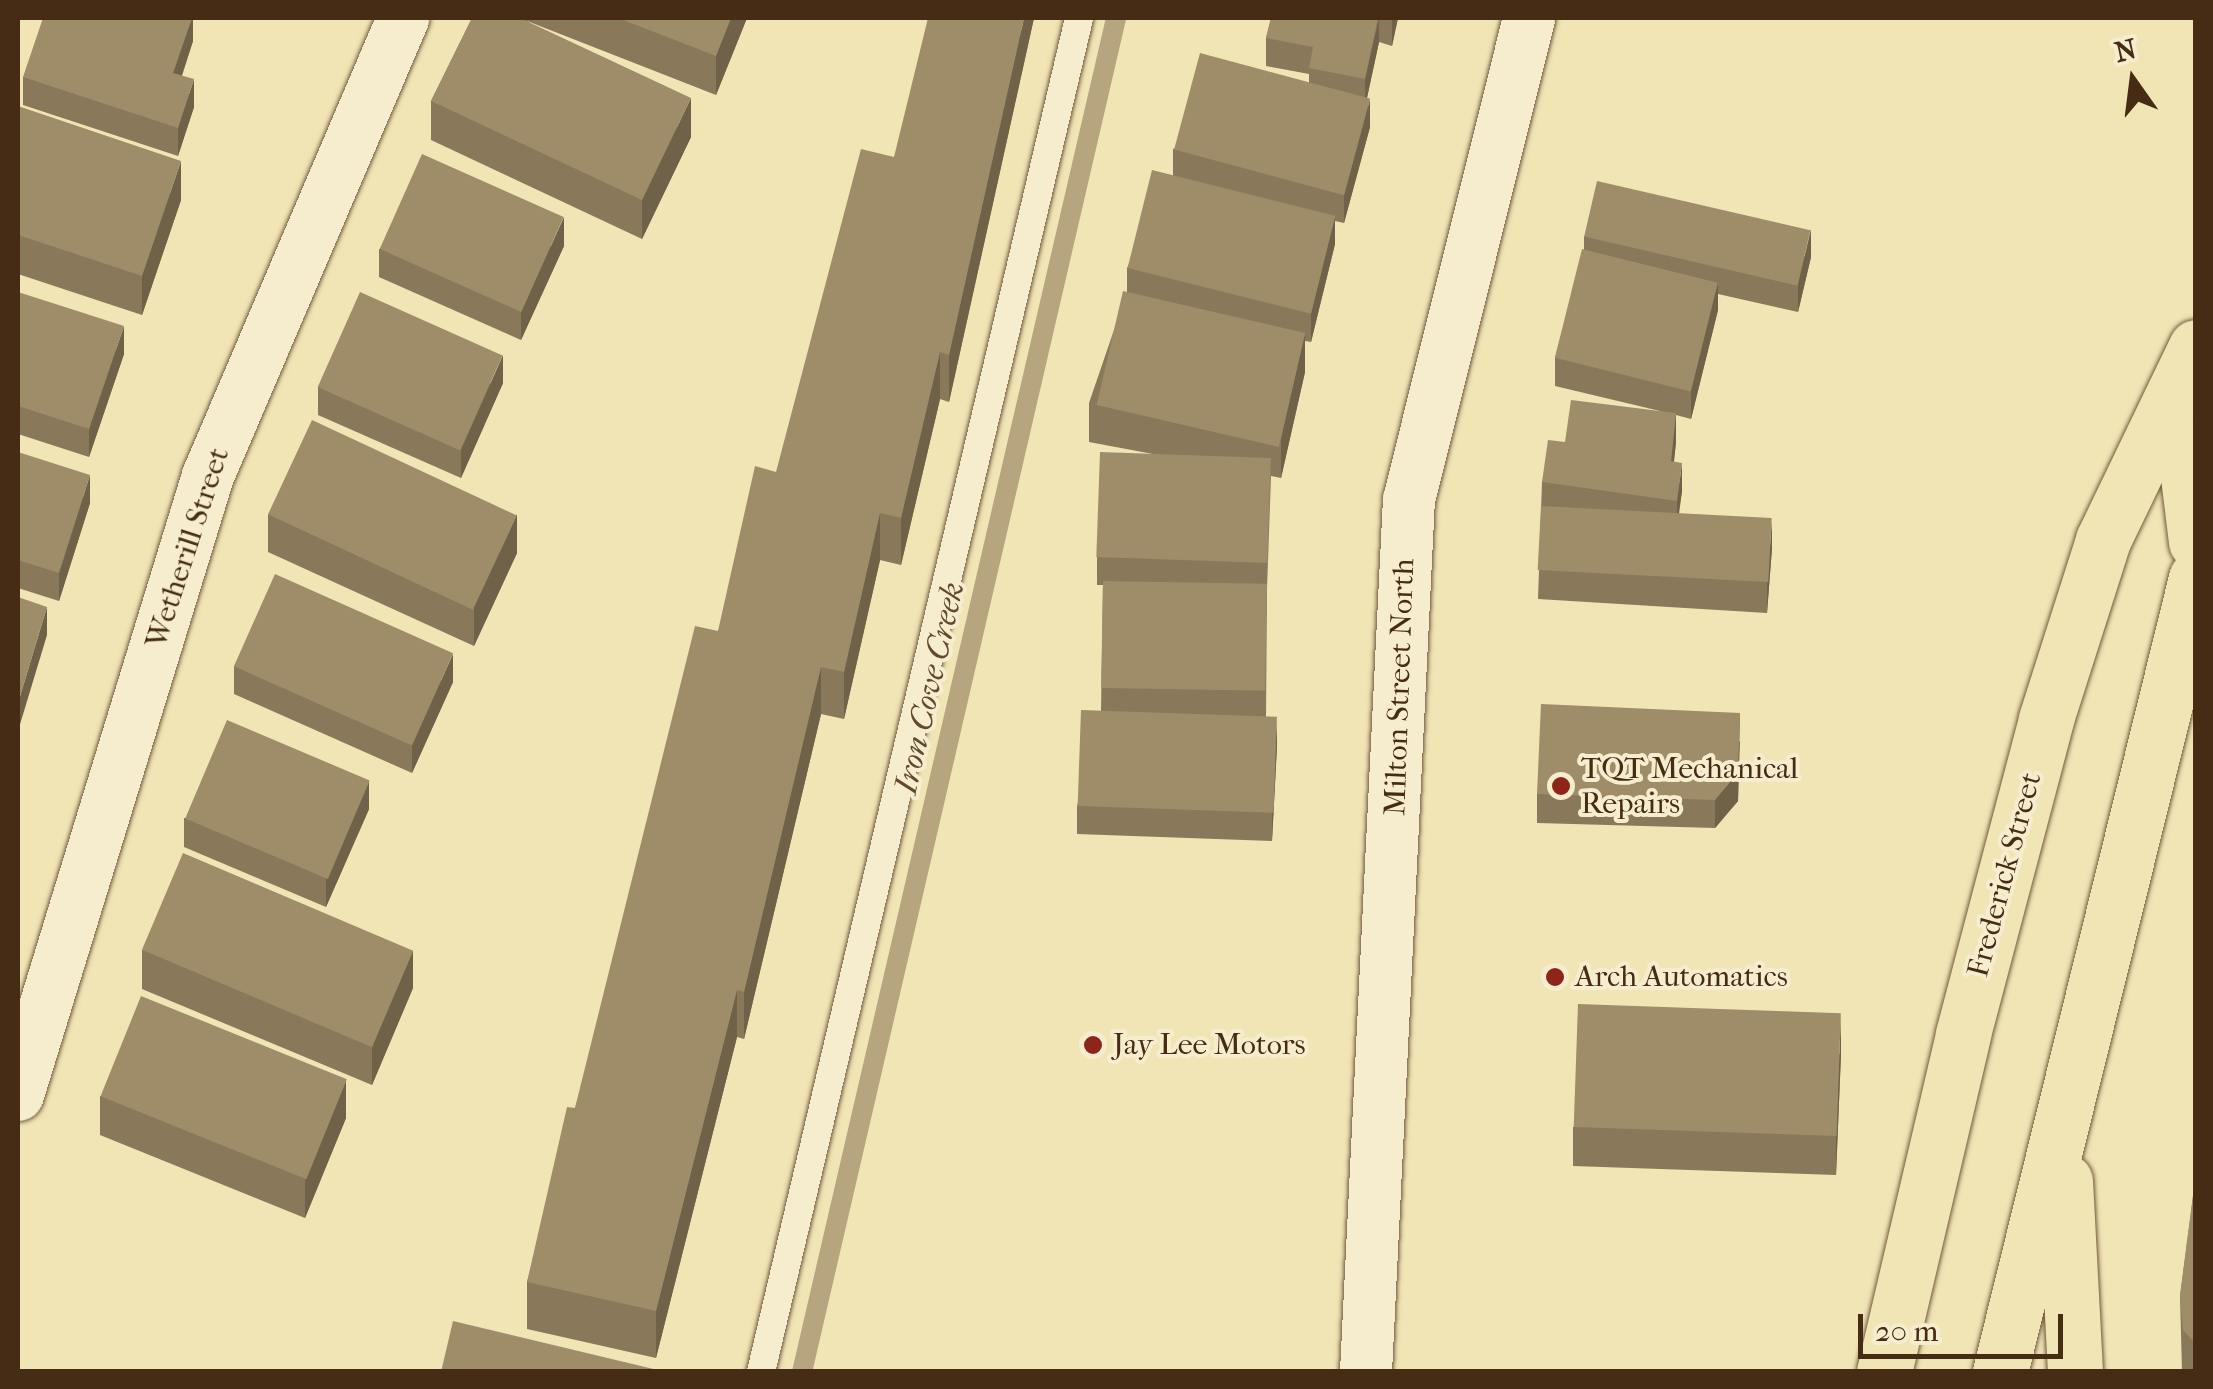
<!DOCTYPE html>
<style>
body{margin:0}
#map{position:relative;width:2213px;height:1389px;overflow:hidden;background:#f1e4b5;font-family:"IM FELL French Canon",serif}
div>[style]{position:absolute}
.stream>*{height:20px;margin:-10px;padding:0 10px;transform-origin:10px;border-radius:10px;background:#b7a57f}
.roads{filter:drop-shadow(0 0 2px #715a3d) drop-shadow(0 0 2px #715a3d)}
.service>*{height:28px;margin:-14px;padding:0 14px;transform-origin:14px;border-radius:14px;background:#f6edcf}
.minor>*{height:52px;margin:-26px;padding:0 26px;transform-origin:26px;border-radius:26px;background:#f6edcf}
.primary>*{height:55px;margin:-27.5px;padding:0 27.5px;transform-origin:27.5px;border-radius:27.5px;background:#f1e4b5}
.wall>*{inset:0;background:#897859}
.shaded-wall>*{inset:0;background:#6f6249}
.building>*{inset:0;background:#9f8c68;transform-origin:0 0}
.dots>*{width:28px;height:28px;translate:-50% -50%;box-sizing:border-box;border:5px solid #f6edcf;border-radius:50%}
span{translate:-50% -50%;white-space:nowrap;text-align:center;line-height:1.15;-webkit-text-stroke:8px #f6edcf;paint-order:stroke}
.street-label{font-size:30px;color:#462c15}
.poi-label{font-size:30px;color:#462c15}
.left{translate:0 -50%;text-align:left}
.water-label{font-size:32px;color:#624a30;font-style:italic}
.frame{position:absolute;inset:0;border:20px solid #462c15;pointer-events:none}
.north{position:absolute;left:2083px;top:30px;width:100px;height:100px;-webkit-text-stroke:8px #f6edcf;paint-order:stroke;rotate:346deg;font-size:28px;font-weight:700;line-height:40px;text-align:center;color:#462c15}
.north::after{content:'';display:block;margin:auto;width:35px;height:45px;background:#462c15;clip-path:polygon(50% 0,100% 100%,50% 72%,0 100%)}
.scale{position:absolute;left:1858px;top:1314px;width:205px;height:45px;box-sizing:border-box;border:5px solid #462c15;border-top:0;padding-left:12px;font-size:30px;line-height:35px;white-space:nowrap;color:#462c15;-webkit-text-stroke:8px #f6edcf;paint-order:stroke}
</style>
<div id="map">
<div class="stream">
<i style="left:802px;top:1372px;width:1390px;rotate:-76.94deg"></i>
</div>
<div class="roads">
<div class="service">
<i style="left:761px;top:1372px;width:1391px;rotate:-76.78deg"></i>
</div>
<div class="minor">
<i style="left:18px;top:1095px;width:648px;rotate:-72.94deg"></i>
<i style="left:208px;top:476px;width:498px;rotate:-66.9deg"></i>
<i style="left:1366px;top:1372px;width:873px;rotate:-87.18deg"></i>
<i style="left:1409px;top:500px;width:497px;rotate:-76deg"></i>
</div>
<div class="primary">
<i style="left:2178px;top:395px;width:148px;rotate:83deg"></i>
<i style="left:2065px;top:1181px;width:191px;rotate:87deg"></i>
<i style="left:1884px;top:1372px;width:347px;rotate:-76.8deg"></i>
<i style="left:1963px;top:1034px;width:326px;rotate:-75.2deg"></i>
<i style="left:2046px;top:719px;width:188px;rotate:-72.3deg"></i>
<i style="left:2103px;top:540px;width:214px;rotate:-64.3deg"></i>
<i style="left:2000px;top:1372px;width:818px;rotate:-76.13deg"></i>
</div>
</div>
<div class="wall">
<i style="clip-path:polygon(193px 18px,193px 41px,182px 76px,194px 107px,178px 156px,23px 105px,23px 77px)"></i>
<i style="clip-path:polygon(472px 18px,747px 18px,716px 95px,527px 21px,691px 137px,642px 239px,431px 140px,431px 101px)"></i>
<i style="clip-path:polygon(1034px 18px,949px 402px,940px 399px,901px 565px,880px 560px,844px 719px,821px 714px,744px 1039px,737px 1037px,656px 1358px,527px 1329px,527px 1282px,575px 1108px,718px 631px,894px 157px)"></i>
<i style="clip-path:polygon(1271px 18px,1398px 18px,1392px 46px,1379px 42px,1367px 98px,1370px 127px,1344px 223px,1335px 221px,1335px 244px,1311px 342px,1305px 341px,1305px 372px,1281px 478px,1271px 476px,1267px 589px,1266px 717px,1277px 746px,1272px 841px,1077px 834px,1077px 806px,1101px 711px,1103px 585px,1097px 585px,1097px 557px,1153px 454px,1089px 442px,1089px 403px,1127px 292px,1127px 268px,1173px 175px,1173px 149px,1309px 83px,1309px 74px,1266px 66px,1266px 38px)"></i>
<i style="clip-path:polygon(18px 106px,181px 200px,142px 315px,18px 274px)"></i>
<i style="clip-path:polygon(1584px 236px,1811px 257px,1798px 312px,1718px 294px,1718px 310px,1691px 419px,1676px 415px,1676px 442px,1674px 461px,1682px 491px,1678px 515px,1772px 548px,1767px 613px,1538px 599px,1542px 482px,1565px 442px,1660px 411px,1555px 386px,1555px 358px,1584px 249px)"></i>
<i style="clip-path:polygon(564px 246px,521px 340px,379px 277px,379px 249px)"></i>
<i style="clip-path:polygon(18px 292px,124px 354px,89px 457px,18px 434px)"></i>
<i style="clip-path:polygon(503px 383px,461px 478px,318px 415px,318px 387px)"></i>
<i style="clip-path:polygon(18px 452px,90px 503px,59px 601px,18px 588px)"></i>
<i style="clip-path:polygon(268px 514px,517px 553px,474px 646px,268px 552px)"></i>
<i style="clip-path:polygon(234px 666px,453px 682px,412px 773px,234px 694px)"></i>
<i style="clip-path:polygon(1740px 741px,1738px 801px,1715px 828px,1537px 823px,1537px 794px)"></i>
<i style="clip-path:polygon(369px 809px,326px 907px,184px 847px,184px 818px)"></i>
<i style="clip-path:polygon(142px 950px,413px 988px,372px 1085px,142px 989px)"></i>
<i style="clip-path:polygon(1841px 1054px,1836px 1175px,1573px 1166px,1573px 1127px)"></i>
<i style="clip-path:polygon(100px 1096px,346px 1118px,305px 1218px,100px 1135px)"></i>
<i style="clip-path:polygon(2196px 1173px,2196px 1372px,2182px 1372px,2180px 1296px)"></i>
</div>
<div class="shaded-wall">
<i style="clip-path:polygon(192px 18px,193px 18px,193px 41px,173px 101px,173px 73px)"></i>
<i style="clip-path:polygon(731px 18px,747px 18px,716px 95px,716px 56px)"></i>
<i style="clip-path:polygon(1024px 18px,1034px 18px,949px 402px,949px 355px)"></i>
<i style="clip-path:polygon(1379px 18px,1379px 42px,1365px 107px,1365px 79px)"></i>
<i style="clip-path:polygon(1392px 18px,1398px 18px,1392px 46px)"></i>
<i style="clip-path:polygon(194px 79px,194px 107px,178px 156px,178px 128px)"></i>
<i style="clip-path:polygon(691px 98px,691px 137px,642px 239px,642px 200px)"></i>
<i style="clip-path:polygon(1370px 99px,1370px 127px,1344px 223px,1344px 195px)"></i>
<i style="clip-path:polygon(181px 161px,181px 200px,142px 315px,142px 276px)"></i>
<i style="clip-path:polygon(1335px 216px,1335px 244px,1311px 342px,1311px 314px)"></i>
<i style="clip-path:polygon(564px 217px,564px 246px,521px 340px,521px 312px)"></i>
<i style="clip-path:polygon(1811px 229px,1811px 257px,1798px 312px,1798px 284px)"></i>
<i style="clip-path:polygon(1718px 282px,1718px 310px,1691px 419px,1691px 391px)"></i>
<i style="clip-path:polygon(124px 326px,124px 354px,89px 457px,89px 429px)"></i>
<i style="clip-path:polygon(1305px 333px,1305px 372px,1281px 478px,1281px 439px)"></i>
<i style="clip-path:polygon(940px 352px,940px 399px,901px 565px,901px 518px)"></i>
<i style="clip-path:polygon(503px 355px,503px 383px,461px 478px,461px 450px)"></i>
<i style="clip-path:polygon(1676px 413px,1676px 442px,1671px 489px,1671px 461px)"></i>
<i style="clip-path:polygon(1682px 463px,1682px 491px,1677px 529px,1677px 501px)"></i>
<i style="clip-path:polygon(90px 475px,90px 503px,59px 601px,59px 573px)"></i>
<i style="clip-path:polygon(880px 513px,880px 560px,844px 719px,844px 672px)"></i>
<i style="clip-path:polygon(517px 514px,517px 553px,474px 646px,474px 607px)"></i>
<i style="clip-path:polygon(1772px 520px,1772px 548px,1767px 613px,1767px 585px)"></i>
<i style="clip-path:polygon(47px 607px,47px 635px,18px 731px,18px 703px)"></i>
<i style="clip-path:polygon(453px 654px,453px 682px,412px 773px,412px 745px)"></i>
<i style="clip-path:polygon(821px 667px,821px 714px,744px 1039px,744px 992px)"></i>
<i style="clip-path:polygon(1740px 713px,1738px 801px,1715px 828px,1715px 800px)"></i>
<i style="clip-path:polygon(1277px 718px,1277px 746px,1272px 841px,1272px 813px)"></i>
<i style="clip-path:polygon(369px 781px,369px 809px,326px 907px,326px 878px)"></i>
<i style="clip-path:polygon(413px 950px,413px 988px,372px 1085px,372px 1046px)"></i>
<i style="clip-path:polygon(737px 990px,737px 1037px,656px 1358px,656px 1311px)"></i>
<i style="clip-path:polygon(1841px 1015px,1841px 1054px,1836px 1175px,1836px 1137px)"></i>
<i style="clip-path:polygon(346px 1080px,346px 1118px,305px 1218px,305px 1179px)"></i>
</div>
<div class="building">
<i style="clip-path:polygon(43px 18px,192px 18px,173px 73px,194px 79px,178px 128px,23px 77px)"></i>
<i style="clip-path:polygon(472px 18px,520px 18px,691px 98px,642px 200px,431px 101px)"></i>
<i style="clip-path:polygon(618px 18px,731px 18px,716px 56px)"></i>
<i style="clip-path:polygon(928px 18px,1024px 18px,949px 355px,940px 352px,901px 518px,880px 513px,844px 672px,821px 667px,744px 992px,737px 990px,656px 1311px,527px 1282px,567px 1107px,575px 1108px,695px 626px,718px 631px,755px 466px,776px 472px,861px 149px,894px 157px)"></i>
<i style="clip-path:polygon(1271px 18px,1378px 18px,1365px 79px,1309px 68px,1313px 47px,1266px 38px)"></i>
<i style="left:1200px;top:53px;width:176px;height:100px;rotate:15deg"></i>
<i style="clip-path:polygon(18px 106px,181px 161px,142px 276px,18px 235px)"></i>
<i style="left:422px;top:154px;width:155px;height:104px;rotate:24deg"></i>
<i style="left:1152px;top:170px;width:189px;height:101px;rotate:14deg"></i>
<i style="left:1597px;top:181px;width:219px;height:57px;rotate:13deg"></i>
<i style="left:1582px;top:249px;width:140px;height:112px;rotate:14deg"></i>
<i style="left:1123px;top:291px;width:187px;height:117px;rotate:13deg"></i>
<i style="clip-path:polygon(18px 292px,124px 326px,89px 429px,18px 406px)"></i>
<i style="left:360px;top:292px;width:156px;height:104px;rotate:24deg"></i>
<i style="clip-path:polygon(1571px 400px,1676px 413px,1671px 461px,1682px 463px,1677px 501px,1542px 482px,1548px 440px,1565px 442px)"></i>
<i style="left:312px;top:420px;width:226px;height:104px;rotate:25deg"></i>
<i style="clip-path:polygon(18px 452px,90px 475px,59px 573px,18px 560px)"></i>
<i style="left:1100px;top:452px;width:171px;height:105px;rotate:2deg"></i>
<i style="left:1541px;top:506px;width:231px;height:64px;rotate:3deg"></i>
<i style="left:275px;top:574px;width:195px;height:101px;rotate:24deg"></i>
<i style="left:1103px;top:581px;width:164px;height:107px;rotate:1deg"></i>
<i style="clip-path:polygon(18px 597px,47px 607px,18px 703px)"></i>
<i style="clip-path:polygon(1541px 704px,1740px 713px,1738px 773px,1715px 800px,1537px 794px)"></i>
<i style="left:1081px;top:710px;width:196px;height:96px;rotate:2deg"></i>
<i style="left:227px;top:720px;width:155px;height:107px;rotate:23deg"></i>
<i style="left:183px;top:853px;width:250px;height:105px;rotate:23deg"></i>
<i style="left:141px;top:996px;width:222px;height:108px;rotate:22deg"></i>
<i style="left:1578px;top:1004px;width:263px;height:123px;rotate:2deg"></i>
<i style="clip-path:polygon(2196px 1173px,2196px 1344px,2183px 1330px,2180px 1296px)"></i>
<i style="clip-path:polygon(453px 1321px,666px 1372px,441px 1372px)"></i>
</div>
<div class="dots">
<i style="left:1561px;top:786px;background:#8f2418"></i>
<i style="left:1555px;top:977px;background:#8f2418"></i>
<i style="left:1093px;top:1045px;background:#8f2418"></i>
</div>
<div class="street-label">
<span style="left:188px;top:548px;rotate:-72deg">Wetherill Street</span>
<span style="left:1400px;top:687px;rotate:-88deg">Milton Street North</span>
<span style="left:2005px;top:875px;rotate:-75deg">Frederick Street</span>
</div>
<div class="poi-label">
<span class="left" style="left:1581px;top:786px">TQT Mechanical<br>Repairs</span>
<span class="left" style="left:1575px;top:977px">Arch Automatics</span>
<span class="left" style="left:1113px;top:1045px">Jay Lee Motors</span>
</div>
<div class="water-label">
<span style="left:930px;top:688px;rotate:-77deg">Iron Cove Creek</span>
</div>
<div class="frame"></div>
<div class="north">N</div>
<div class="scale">20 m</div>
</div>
